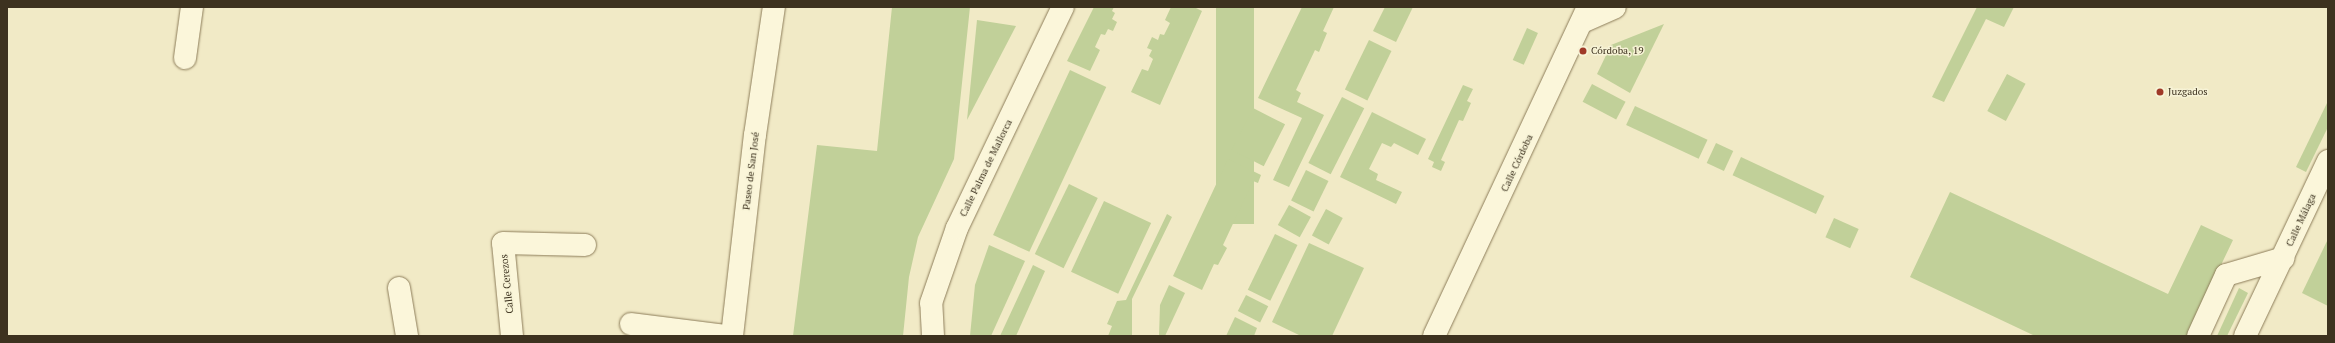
<!DOCTYPE html>
<meta charset="utf-8">
<style>
body{margin:0}
#map{position:relative;width:2335px;height:343px;overflow:hidden;background:#f1eac6;font-family:"PT Serif",serif}
div>[style]{position:absolute}
.green>*{inset:0;background:#c1d099;transform-origin:0 0}
.roads{filter:drop-shadow(0 0 1px #8d7d5a) drop-shadow(0 0 1px #8d7d5a)}
.minor>*{height:22px;margin:-11px;padding:0 11px;transform-origin:11px;border-radius:11px;background:#fbf6da}
.dots>*{width:11px;height:11px;translate:-50% -50%;box-sizing:border-box;border:2px solid #f7f3d6;border-radius:50%}
span{translate:-50% -50%;white-space:nowrap;text-align:center;line-height:1.15;-webkit-text-stroke:3px #f7f3d6;paint-order:stroke}
.poi-label{font-size:10px;color:#3d321f}
.left{translate:0 -50%;text-align:left}
.street-label{font-size:10px;color:#3d321f}
.frame{position:absolute;inset:0;border:8px solid #3d321f;pointer-events:none}
</style>
<div id="map">
<div class="green">
<i style="clip-path:polygon(892px 7px,970px 7px,954px 159px,918px 237px,909px 277px,903px 336px,793px 336px,817px 145px,877px 151px)"></i>
<i style="clip-path:polygon(1094px 7px,1114px 7px,1112px 11px,1115px 13px,1112px 19px,1117px 22px,1113px 31px,1108px 29px,1105px 35px,1101px 34px,1095px 47px,1100px 50px,1090px 71px,1067px 61px)"></i>
<i style="clip-path:polygon(1171px 7px,1194px 7px,1202px 11px,1160px 105px,1131px 92px,1142px 69px,1148px 71px,1153px 59px,1149px 56px,1152px 50px,1147px 48px,1152px 37px,1158px 40px,1160px 34px,1164px 35px,1170px 23px,1165px 20px)"></i>
<i style="left:1216px;top:7px;width:38px;height:217px"></i>
<i style="clip-path:polygon(1302px 7px,1334px 7px,1323px 31px,1327px 33px,1319px 52px,1315px 50px,1296px 90px,1301px 93px,1297px 102px,1324px 115px,1289px 187px,1273px 180px,1302px 118px,1258px 98px)"></i>
<i style="clip-path:polygon(1385px 7px,1413px 7px,1396px 42px,1373px 31px)"></i>
<i style="clip-path:polygon(1977px 7px,2014px 7px,2004px 27px,1986px 19px,1944px 102px,1932px 97px)"></i>
<i style="clip-path:polygon(977px 20px,1016px 26px,967px 120px)"></i>
<i style="clip-path:polygon(1664px 24px,1630px 93px,1597px 74px,1611px 45px)"></i>
<i style="left:1527px;top:28px;width:12px;height:35px;rotate:24deg"></i>
<i style="left:1369px;top:40px;width:25px;height:55px;rotate:26deg"></i>
<i style="left:1070px;top:70px;width:40px;height:182px;rotate:25deg"></i>
<i style="left:2007px;top:74px;width:21px;height:42px;rotate:28deg"></i>
<i style="left:1592px;top:84px;width:38px;height:20px;rotate:28deg"></i>
<i style="clip-path:polygon(1463px 85px,1473px 89px,1467px 101px,1471px 103px,1463px 121px,1459px 120px,1441px 160px,1445px 162px,1441px 171px,1432px 167px,1434px 162px,1428px 159px)"></i>
<i style="left:1342px;top:97px;width:25px;height:74px;rotate:27deg"></i>
<i style="clip-path:polygon(2328px 101px,2328px 127px,2306px 172px,2296px 167px)"></i>
<i style="left:1635px;top:106px;width:80px;height:21px;rotate:25deg"></i>
<i style="left:1253px;top:108px;width:36px;height:47px;rotate:27deg"></i>
<i style="clip-path:polygon(1372px 112px,1426px 139px,1418px 155px,1394px 143px,1391px 147px,1382px 143px,1369px 169px,1378px 174px,1376px 180px,1402px 192px,1396px 204px,1340px 177px)"></i>
<i style="left:1716px;top:143px;width:19px;height:22px;rotate:25deg"></i>
<i style="left:1741px;top:157px;width:92px;height:20px;rotate:25deg"></i>
<i style="clip-path:polygon(1228px 159px,1261px 175px,1258px 183px,1253px 181px,1223px 245px,1227px 248px,1218px 265px,1214px 264px,1202px 290px,1173px 276px)"></i>
<i style="left:1306px;top:170px;width:25px;height:34px;rotate:26deg"></i>
<i style="left:1069px;top:184px;width:32px;height:78px;rotate:26deg"></i>
<i style="clip-path:polygon(1950px 192px,2168px 294px,2201px 225px,2233px 240px,2187px 336px,2035px 336px,1910px 277px)"></i>
<i style="left:1104px;top:201px;width:52px;height:78px;rotate:25deg"></i>
<i style="left:1289px;top:205px;width:25px;height:23px;rotate:29deg"></i>
<i style="left:1326px;top:209px;width:19px;height:30px;rotate:28deg"></i>
<i style="clip-path:polygon(1167px 214px,1172px 217px,1132px 299px,1132px 336px,1108px 336px,1112px 326px,1107px 324px,1117px 301px,1126px 300px)"></i>
<i style="left:1834px;top:218px;width:27px;height:21px;rotate:24deg"></i>
<i style="left:1275px;top:234px;width:25px;height:62px;rotate:26deg"></i>
<i style="clip-path:polygon(2328px 239px,2328px 306px,2302px 293px)"></i>
<i style="clip-path:polygon(1309px 243px,1364px 268px,1332px 336px,1301px 336px,1272px 322px)"></i>
<i style="clip-path:polygon(989px 245px,1025px 261px,991px 336px,970px 336px,975px 285px)"></i>
<i style="clip-path:polygon(1033px 265px,1045px 271px,1016px 336px,1000px 336px)"></i>
<i style="clip-path:polygon(1169px 285px,1185px 293px,1165px 336px,1159px 336px,1160px 305px)"></i>
<i style="clip-path:polygon(2239px 288px,2248px 293px,2227px 336px,2217px 336px)"></i>
<i style="left:1246px;top:295px;width:25px;height:18px;rotate:27deg"></i>
<i style="clip-path:polygon(1235px 317px,1257px 328px,1254px 336px,1226px 336px)"></i>
</div>
<div class="roads">
<div class="minor">
<i style="left:1582px;top:22px;width:36px;rotate:-24deg"></i>
<i style="left:185px;top:58px;width:51px;rotate:-82.2deg"></i>
<i style="left:399px;top:288px;width:49px;rotate:80.5deg"></i>
<i style="left:631px;top:324px;width:96px;rotate:7.2deg"></i>
<i style="left:512px;top:336px;width:93px;rotate:-95.5deg"></i>
<i style="left:503px;top:243px;width:82px;rotate:1.4deg"></i>
<i style="left:732px;top:336px;width:202px;rotate:-83.5deg"></i>
<i style="left:755px;top:135px;width:129px;rotate:-81.6deg"></i>
<i style="left:933px;top:336px;width:33px;rotate:-93deg"></i>
<i style="left:931px;top:303px;width:79px;rotate:-70.9deg"></i>
<i style="left:957px;top:228px;width:245px;rotate:-64.4deg"></i>
<i style="left:1434px;top:336px;width:363px;rotate:-64.9deg"></i>
<i style="left:2198px;top:336px;width:67px;rotate:-65.3deg"></i>
<i style="left:2226px;top:275px;width:60px;rotate:-16.3deg"></i>
<i style="left:2245px;top:336px;width:194px;rotate:-64.6deg"></i>
</div>
</div>
<div class="dots">
<i style="left:1583px;top:51px;background:#9f3927"></i>
<i style="left:2160px;top:92px;background:#9f3927"></i>
</div>
<div class="poi-label">
<span class="left" style="left:1591px;top:51px">Córdoba, 19</span>
<span class="left" style="left:2168px;top:92px">Juzgados</span>
</div>
<div class="street-label">
<span style="left:1517px;top:163px;rotate:-65deg">Calle Córdoba</span>
<span style="left:986px;top:168px;rotate:-64deg">Calle Palma de Mallorca</span>
<span style="left:751px;top:171px;rotate:-83deg">Paseo de San José</span>
<span style="left:2301px;top:220px;rotate:-65deg">Calle Málaga</span>
<span style="left:507px;top:284px;rotate:-96deg">Calle Cerezos</span>
</div>
<div class="frame"></div>
</div>
